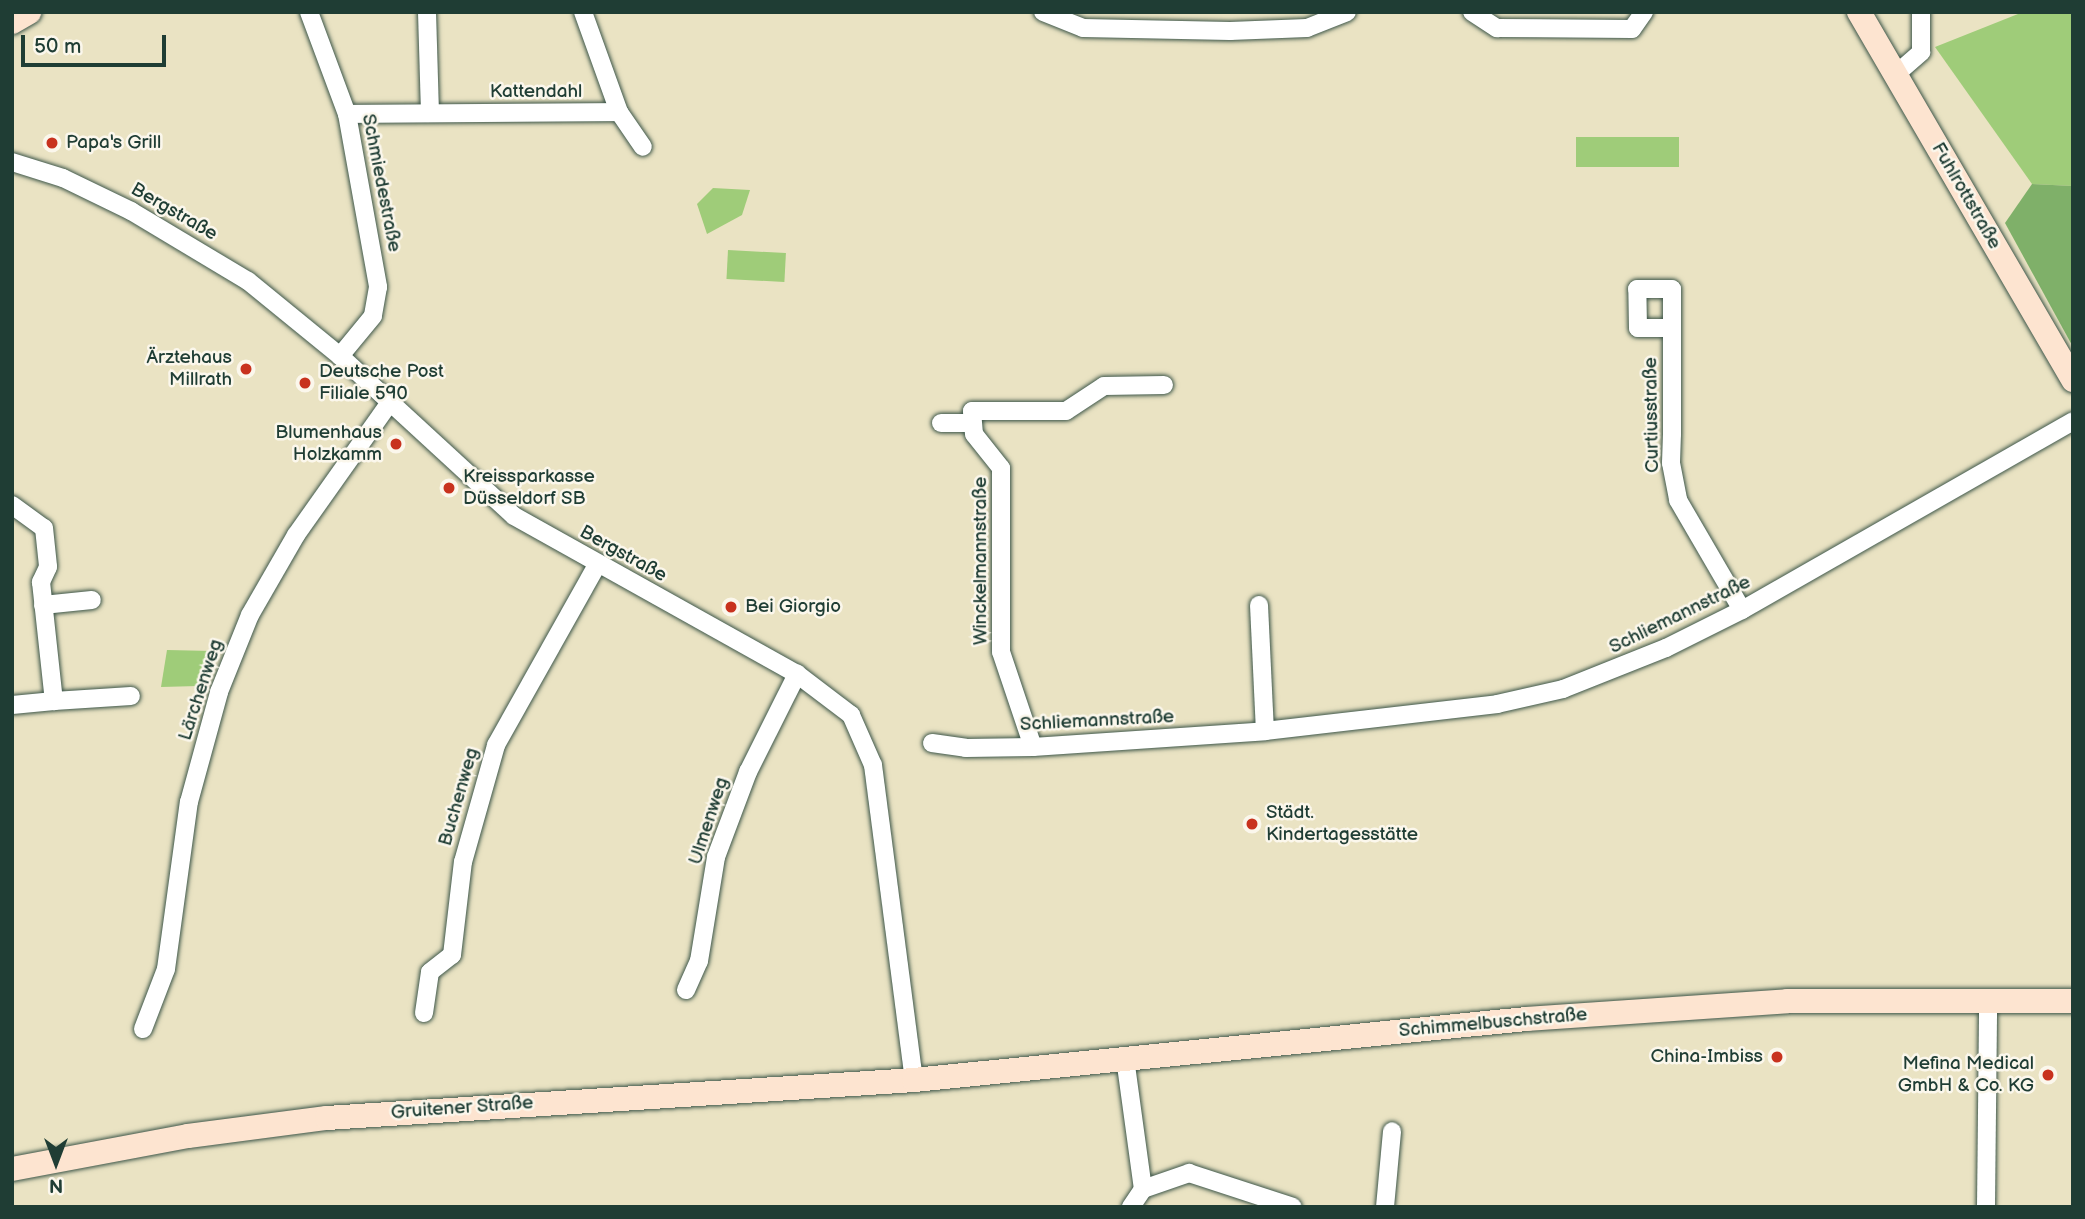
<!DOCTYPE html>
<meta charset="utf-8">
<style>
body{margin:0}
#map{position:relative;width:2085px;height:1219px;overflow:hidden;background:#eae3c3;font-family:"Balsamiq Sans",sans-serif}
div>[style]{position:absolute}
.green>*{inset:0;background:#9fcc79;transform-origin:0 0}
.forest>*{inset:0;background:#7fb069}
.roads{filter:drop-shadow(0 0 2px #3d5649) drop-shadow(0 0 2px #3d5649)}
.street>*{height:18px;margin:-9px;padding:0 9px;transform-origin:9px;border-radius:9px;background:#fff}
.secondary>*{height:24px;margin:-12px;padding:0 12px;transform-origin:12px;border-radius:12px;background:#fde4d0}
.dots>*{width:19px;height:19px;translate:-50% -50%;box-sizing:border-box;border:4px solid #fbf7ec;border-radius:50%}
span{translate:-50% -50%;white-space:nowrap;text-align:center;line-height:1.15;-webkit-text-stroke:5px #fbf7ec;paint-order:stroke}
.street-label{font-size:19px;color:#1f3d34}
.poi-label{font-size:19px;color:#1f3d34}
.left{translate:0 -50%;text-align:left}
.right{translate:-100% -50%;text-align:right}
.frame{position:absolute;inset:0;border:14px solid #1f3d34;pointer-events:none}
.north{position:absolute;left:21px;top:1128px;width:70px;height:70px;-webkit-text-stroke:5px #fbf7ec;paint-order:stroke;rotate:180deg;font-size:19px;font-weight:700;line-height:28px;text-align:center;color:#1f3d34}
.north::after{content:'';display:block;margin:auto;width:24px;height:32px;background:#1f3d34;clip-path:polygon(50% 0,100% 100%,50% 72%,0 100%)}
.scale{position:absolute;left:21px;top:35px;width:145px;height:32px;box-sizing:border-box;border:4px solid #1f3d34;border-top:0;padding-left:9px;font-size:21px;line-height:24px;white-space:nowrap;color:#1f3d34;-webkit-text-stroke:5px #fbf7ec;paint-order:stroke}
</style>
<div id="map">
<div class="green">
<i style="clip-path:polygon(2023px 12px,2073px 12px,2073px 186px,2032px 184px,1935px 47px)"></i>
<i style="left:1576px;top:137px;width:103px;height:30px"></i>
<i style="clip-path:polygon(713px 188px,750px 190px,742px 215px,707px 234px,697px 204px)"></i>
<i style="left:728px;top:250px;width:58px;height:29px;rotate:3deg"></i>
<i style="clip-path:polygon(167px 650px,213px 651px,198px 686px,161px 687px)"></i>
</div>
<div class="forest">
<i style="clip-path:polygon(2032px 184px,2073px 186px,2073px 347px,2005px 223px)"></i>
</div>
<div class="roads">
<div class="street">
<i style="left:309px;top:12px;width:109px;rotate:69.6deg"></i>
<i style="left:347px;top:114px;width:176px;rotate:79.8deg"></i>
<i style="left:378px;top:287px;width:29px;rotate:100deg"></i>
<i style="left:373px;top:316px;width:52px;rotate:129.5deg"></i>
<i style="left:427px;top:12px;width:101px;rotate:88.3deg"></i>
<i style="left:583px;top:12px;width:106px;rotate:70.2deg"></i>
<i style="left:619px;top:112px;width:42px;rotate:55.6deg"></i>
<i style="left:1043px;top:12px;width:43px;rotate:21.8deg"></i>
<i style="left:1083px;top:28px;width:147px;rotate:1.2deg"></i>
<i style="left:1230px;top:31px;width:77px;rotate:-2.2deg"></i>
<i style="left:1307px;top:28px;width:43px;rotate:-21.8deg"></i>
<i style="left:1472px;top:12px;width:30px;rotate:33deg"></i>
<i style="left:1497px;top:28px;width:135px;rotate:0.4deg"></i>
<i style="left:1632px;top:29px;width:21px;rotate:-55deg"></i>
<i style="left:1895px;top:75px;width:35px;rotate:-41deg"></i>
<i style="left:1921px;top:52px;width:40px;rotate:-90deg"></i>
<i style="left:347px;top:114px;width:272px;rotate:-0.4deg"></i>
<i style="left:12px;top:162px;width:53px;rotate:17.4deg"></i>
<i style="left:63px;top:178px;width:76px;rotate:25.9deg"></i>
<i style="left:131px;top:211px;width:136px;rotate:30.9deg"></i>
<i style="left:248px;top:281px;width:119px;rotate:39.2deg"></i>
<i style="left:340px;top:356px;width:236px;rotate:42.6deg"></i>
<i style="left:514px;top:516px;width:324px;rotate:29.2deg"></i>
<i style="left:797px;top:674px;width:68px;rotate:37.2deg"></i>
<i style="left:851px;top:715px;width:55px;rotate:66.3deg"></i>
<i style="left:873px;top:765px;width:318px;rotate:82.6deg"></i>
<i style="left:1672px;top:328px;width:34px;rotate:180deg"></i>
<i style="left:1638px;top:328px;width:39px;rotate:-91deg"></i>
<i style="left:1637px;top:289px;width:35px"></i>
<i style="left:1672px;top:289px;width:145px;rotate:90deg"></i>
<i style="left:1672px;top:434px;width:29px;rotate:92deg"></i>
<i style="left:1671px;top:463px;width:38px;rotate:79deg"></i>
<i style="left:1678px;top:500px;width:127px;rotate:59.8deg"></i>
<i style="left:941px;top:423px;width:31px"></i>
<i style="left:12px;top:505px;width:39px;rotate:36deg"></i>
<i style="left:44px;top:528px;width:39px;rotate:84deg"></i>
<i style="left:48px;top:567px;width:17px;rotate:115deg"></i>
<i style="left:41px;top:582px;width:120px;rotate:83.8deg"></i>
<i style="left:54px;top:701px;width:42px;rotate:174.6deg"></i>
<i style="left:43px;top:605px;width:49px;rotate:-5.8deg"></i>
<i style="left:1259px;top:605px;width:126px;rotate:87.3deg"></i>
<i style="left:54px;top:701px;width:77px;rotate:-3.7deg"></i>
<i style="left:932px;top:743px;width:34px;rotate:8deg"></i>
<i style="left:966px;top:748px;width:67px;rotate:-0.9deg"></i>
<i style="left:1033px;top:747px;width:233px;rotate:-3.9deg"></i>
<i style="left:1265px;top:731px;width:234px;rotate:-6.6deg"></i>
<i style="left:1497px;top:704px;width:68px;rotate:-12.8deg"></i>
<i style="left:1563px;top:689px;width:111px;rotate:-21.7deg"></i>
<i style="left:1666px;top:648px;width:85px;rotate:-26.6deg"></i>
<i style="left:1742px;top:610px;width:381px;rotate:-29.7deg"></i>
<i style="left:1033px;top:747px;width:100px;rotate:-108.6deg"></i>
<i style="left:1001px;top:652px;width:184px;rotate:-90deg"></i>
<i style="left:1001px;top:468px;width:43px;rotate:-128.5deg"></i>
<i style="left:974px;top:434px;width:23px;rotate:-95deg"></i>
<i style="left:972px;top:411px;width:94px"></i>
<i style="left:1066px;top:411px;width:45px;rotate:-33.3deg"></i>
<i style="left:1104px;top:386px;width:60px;rotate:-1deg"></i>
<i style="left:686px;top:990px;width:32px;rotate:-66deg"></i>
<i style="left:699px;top:961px;width:105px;rotate:-80.7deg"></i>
<i style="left:716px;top:857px;width:91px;rotate:-69.4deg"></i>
<i style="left:748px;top:772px;width:110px;rotate:-63.4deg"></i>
<i style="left:424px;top:1013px;width:41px;rotate:-81.7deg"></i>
<i style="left:430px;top:972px;width:28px;rotate:-38deg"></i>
<i style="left:452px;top:955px;width:94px;rotate:-83.3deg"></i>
<i style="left:463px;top:862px;width:122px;rotate:-74.2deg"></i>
<i style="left:496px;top:745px;width:206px;rotate:-60.7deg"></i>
<i style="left:143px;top:1029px;width:64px;rotate:-69deg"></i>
<i style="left:166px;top:969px;width:169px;rotate:-82.2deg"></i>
<i style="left:189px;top:802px;width:114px;rotate:-74.7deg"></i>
<i style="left:219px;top:692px;width:83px;rotate:-68.1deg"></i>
<i style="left:250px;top:615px;width:92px;rotate:-60.1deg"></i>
<i style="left:296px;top:535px;width:163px;rotate:-54.7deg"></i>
<i style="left:1125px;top:1058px;width:132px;rotate:82.2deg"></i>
<i style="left:1143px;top:1189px;width:22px;rotate:124deg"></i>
<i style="left:1143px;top:1189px;width:49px;rotate:-19.2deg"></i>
<i style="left:1189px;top:1173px;width:109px;rotate:18.1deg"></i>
<i style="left:1385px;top:1207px;width:76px;rotate:-84.7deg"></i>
<i style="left:1986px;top:1207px;width:207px;rotate:-89.4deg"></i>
</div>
<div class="secondary">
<i style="left:1859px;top:12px;width:426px;rotate:59.8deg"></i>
<i style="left:12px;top:22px;width:20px;rotate:-30deg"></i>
<i style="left:12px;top:1169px;width:179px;rotate:-10.6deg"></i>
<i style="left:188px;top:1136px;width:140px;rotate:-7.4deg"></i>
<i style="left:327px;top:1118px;width:588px;rotate:-3.7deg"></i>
<i style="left:914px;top:1080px;width:615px;rotate:-5.69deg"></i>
<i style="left:1526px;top:1019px;width:262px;rotate:-3.9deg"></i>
<i style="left:1787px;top:1001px;width:286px"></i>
</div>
</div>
<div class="dots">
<i style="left:52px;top:143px;background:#c8321e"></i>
<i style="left:246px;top:369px;background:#c8321e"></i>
<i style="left:305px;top:383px;background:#c8321e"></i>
<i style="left:396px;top:444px;background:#c8321e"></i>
<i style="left:449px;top:488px;background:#c8321e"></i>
<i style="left:731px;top:607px;background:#c8321e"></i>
<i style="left:1252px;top:824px;background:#c8321e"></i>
<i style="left:1777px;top:1057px;background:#c8321e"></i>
<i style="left:2048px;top:1075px;background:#c8321e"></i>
</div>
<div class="street-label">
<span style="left:536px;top:92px">Kattendahl</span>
<span style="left:381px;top:183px;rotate:79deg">Schmiedestraße</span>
<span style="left:1966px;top:196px;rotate:60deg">Fuhlrottstraße</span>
<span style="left:174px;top:212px;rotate:30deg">Bergstraße</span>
<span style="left:1652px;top:415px;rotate:-91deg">Curtiusstraße</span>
<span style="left:623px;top:554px;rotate:29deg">Bergstraße</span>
<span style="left:981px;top:561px;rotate:-90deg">Winckelmannstraße</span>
<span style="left:1680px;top:615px;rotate:-26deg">Schliemannstraße</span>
<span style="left:201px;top:690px;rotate:-72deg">Lärchenweg</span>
<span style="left:1097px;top:721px;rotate:-3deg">Schliemannstraße</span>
<span style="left:459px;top:797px;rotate:-74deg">Buchenweg</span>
<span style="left:709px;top:821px;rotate:-72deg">Ulmenweg</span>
<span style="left:1493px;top:1023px;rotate:-5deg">Schimmelbuschstraße</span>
<span style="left:462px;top:1108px;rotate:-4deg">Gruitener Straße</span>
</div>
<div class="poi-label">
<span class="left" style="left:66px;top:143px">Papa's Grill</span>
<span class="right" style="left:232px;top:369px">Ärztehaus<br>Millrath</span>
<span class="left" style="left:319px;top:383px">Deutsche Post<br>Filiale 590</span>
<span class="right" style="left:382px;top:444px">Blumenhaus<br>Holzkamm</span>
<span class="left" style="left:463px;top:488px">Kreissparkasse<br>Düsseldorf SB</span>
<span class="left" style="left:745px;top:607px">Bei Giorgio</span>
<span class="left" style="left:1266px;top:824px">Städt.<br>Kindertagesstätte</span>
<span class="right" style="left:1763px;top:1057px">China-Imbiss</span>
<span class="right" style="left:2034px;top:1075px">Mefina Medical<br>GmbH &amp; Co. KG</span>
</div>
<div class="frame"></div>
<div class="north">N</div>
<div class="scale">50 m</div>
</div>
